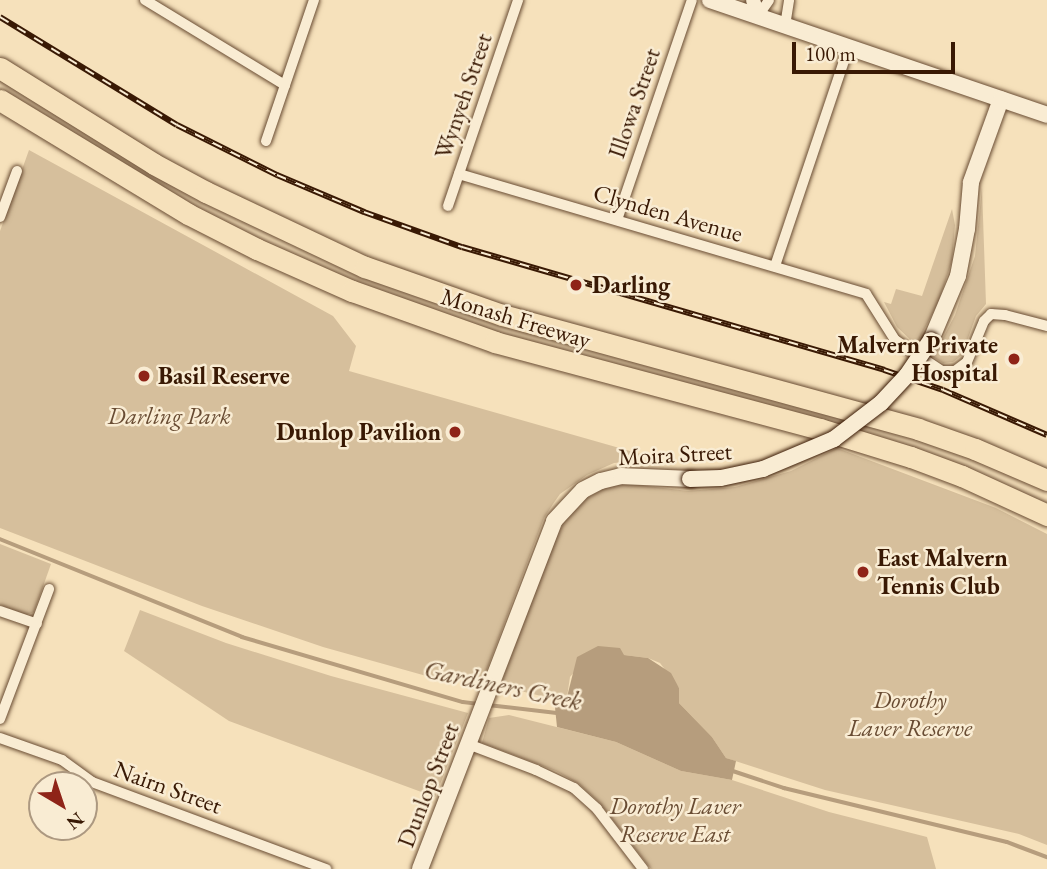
<!DOCTYPE html>
<style>
body{margin:0}
#map{position:relative;width:1047px;height:869px;overflow:hidden;background:#f6e1bb;font-family:"EB Garamond",serif}
div>[style]{position:absolute}
.green>*{inset:0;background:#d6bf9c}
.water>*{inset:0;background:#b69d7d}
.stream>*{height:3.5px;margin:-1.75px;padding:0 1.75px;transform-origin:1.75px;border-radius:1.75px;background:#b69d7d}
.roads{filter:drop-shadow(0 0 2px #684b32) drop-shadow(0 0 2px #684b32)}
.minor>*{height:10px;margin:-5px;padding:0 5px;transform-origin:5px;border-radius:5px;background:#f9ecd3}
.tertiary>*{height:14px;margin:-7px;padding:0 7px;transform-origin:7px;border-radius:7px;background:#f9ecd3}
.secondary>*{height:16px;margin:-8px;padding:0 8px;transform-origin:8px;border-radius:8px;background:#f9ecd3}
.motorway>*{height:21px;margin:-10.5px;padding:0 10.5px;transform-origin:10.5px;border-radius:10.5px;background:#f6e1bb}
.rail>*{height:6px;margin-top:-3px;transform-origin:0;background:repeating-linear-gradient(90deg,#f9ecd3 0 10px,#391904 0 20px);box-sizing:border-box;border-block:2px solid #391904}
.bridges{filter:drop-shadow(0 0 2px #391904) drop-shadow(0 0 2px #391904)}
.secondary-bridge>*{height:16px;margin:-8px;padding:0 8px;transform-origin:8px;border-radius:8px;background:#f9ecd3}
.dots>*{width:19px;height:19px;translate:-50% -50%;box-sizing:border-box;border:4px solid #f9ecd3;border-radius:50%}
span{translate:-50% -50%;white-space:nowrap;text-align:center;line-height:1.15;-webkit-text-stroke:5px #f9ecd3;paint-order:stroke}
.street-label{font-size:24px;color:#391904}
.poi-label{font-size:24px;color:#391904;font-weight:700}
.left{translate:0 -50%;text-align:left}
.right{translate:-100% -50%;text-align:right}
.park-label{font-size:24px;color:#684b32;font-style:italic}
.water-label{font-size:26px;color:#65472e;font-style:italic}
.north{position:absolute;left:28px;top:771px;width:70px;height:70px;box-sizing:border-box;background:#f9ecd3;border:2px solid #ac9880;border-radius:50%;rotate:141deg;font-size:19px;font-weight:700;line-height:28px;text-align:center;color:#391904}
.north::after{content:'';display:block;margin:auto;width:24px;height:32px;background:#8f2418;clip-path:polygon(50% 0,100% 100%,50% 72%,0 100%)}
.scale{position:absolute;left:792px;top:42px;width:163px;height:32px;box-sizing:border-box;border:4px solid #391904;border-top:0;padding-left:9px;font-size:21px;line-height:24px;white-space:nowrap;color:#391904;-webkit-text-stroke:5px #f9ecd3;paint-order:stroke}
</style>
<div id="map">
<div class="green">
<i style="clip-path:polygon(29px 150px,333px 316px,356px 346px,349px 371px,644px 455px,643px 460px,614px 463px,587px 475px,560px 494px,553px 504px,544px 518px,483px 680px,430px 677px,323px 647px,202px 606px,0 528px,0 231px)"></i>
<i style="clip-path:polygon(982px 188px,986px 304px,976px 316px,962px 355px,953px 362px,943px 363px,933px 357px,955px 315px,975px 256px)"></i>
<i style="clip-path:polygon(952px 209px,955px 225px,952px 261px,938px 303px,916px 345px,897px 327px,884px 302px,891px 304px,896px 289px,922px 296px)"></i>
<i style="clip-path:polygon(837px 448px,996px 508px,1047px 534px,1047px 845px,1019px 834px,825px 790px,726px 758px,712px 737px,679px 703px,679px 688px,660px 663px,648px 658px,624px 655px,575px 671px,570px 677px,567px 697px,562px 701px,500px 686px,556px 538px,568px 514px,583px 500px,603px 489px,622px 483px,688px 491px,735px 487px,791px 471px)"></i>
<i style="clip-path:polygon(0 544px,51px 564px,34px 612px,26px 615px,0 605px)"></i>
<i style="clip-path:polygon(140px 610px,226px 643px,331px 676px,468px 713px,435px 797px,229px 721px,124px 651px)"></i>
<i style="clip-path:polygon(509px 715px,616px 742px,681px 771px,732px 780px,829px 812px,927px 837px,936px 869px,651px 869px,599px 802px,579px 784px,556px 771px,482px 743px,489px 718px)"></i>
</div>
<div class="water">
<i style="clip-path:polygon(598px 646px,620px 648px,624px 655px,648px 658px,671px 673px,679px 688px,679px 703px,712px 737px,726px 758px,736px 761px,732px 780px,681px 771px,616px 742px,557px 727px,554px 698px,562px 701px,567px 697px,577px 657px)"></i>
</div>
<div class="stream">
<i style="left:0;top:539px;width:261px;rotate:22deg"></i>
<i style="left:242px;top:637px;width:230px;rotate:16.4deg"></i>
<i style="left:463px;top:702px;width:17px;rotate:7deg"></i>
<i style="left:488px;top:705px;width:69px;rotate:6.6deg"></i>
<i style="left:730px;top:770px;width:57px;rotate:18.4deg"></i>
<i style="left:784px;top:788px;width:229px;rotate:13.6deg"></i>
<i style="left:1007px;top:842px;width:43px;rotate:20.6deg"></i>
</div>
<div class="roads">
<div class="minor">
<i style="left:145px;top:0;width:164px;rotate:31.3deg"></i>
<i style="left:758px;top:16px;width:19px;rotate:-55deg"></i>
<i style="left:785px;top:26px;width:26px;rotate:-81deg"></i>
<i style="left:266px;top:141px;width:149px;rotate:-71.2deg"></i>
<i style="left:459px;top:174px;width:424px;rotate:16.4deg"></i>
<i style="left:866px;top:294px;width:54px;rotate:57.8deg"></i>
<i style="left:895px;top:340px;width:56px;rotate:33.4deg"></i>
<i style="left:942px;top:371px;width:13px"></i>
<i style="left:955px;top:371px;width:15px;rotate:-37deg"></i>
<i style="left:967px;top:362px;width:44px;rotate:-67.5deg"></i>
<i style="left:984px;top:321px;width:10px;rotate:-45deg"></i>
<i style="left:991px;top:314px;width:14px;rotate:4deg"></i>
<i style="left:1005px;top:315px;width:43px;rotate:14.7deg"></i>
<i style="left:448px;top:206px;width:218px;rotate:-71.2deg"></i>
<i style="left:0;top:217px;width:49px;rotate:-69.7deg"></i>
<i style="left:617px;top:220px;width:232px;rotate:-71.2deg"></i>
<i style="left:775px;top:266px;width:229px;rotate:-71.4deg"></i>
<i style="left:0;top:611px;width:39px;rotate:19deg"></i>
<i style="left:0;top:719px;width:139px;rotate:-69.3deg"></i>
<i style="left:0;top:738px;width:66px;rotate:19.5deg"></i>
<i style="left:62px;top:760px;width:37px;rotate:36deg"></i>
<i style="left:92px;top:782px;width:250px;rotate:20.4deg"></i>
<i style="left:468px;top:744px;width:73px;rotate:20.9deg"></i>
<i style="left:536px;top:770px;width:42px;rotate:25.3deg"></i>
<i style="left:574px;top:788px;width:31px;rotate:42deg"></i>
<i style="left:597px;top:809px;width:76px;rotate:52.5deg"></i>
</div>
<div class="tertiary">
<i style="left:753px;top:0;width:17px;rotate:73deg"></i>
</div>
<div class="secondary">
<i style="left:710px;top:0;width:356px;rotate:18.8deg"></i>
<i style="left:931px;top:340px;width:69px;rotate:-67.1deg"></i>
<i style="left:958px;top:276px;width:48px;rotate:-79.2deg"></i>
<i style="left:967px;top:229px;width:47px;rotate:-85.1deg"></i>
<i style="left:971px;top:182px;width:88px;rotate:-70.1deg"></i>
<i style="left:420px;top:869px;width:373px;rotate:-68.9deg"></i>
<i style="left:554px;top:521px;width:42px;rotate:-46.9deg"></i>
<i style="left:583px;top:490px;width:20px;rotate:-27deg"></i>
<i style="left:601px;top:481px;width:21px;rotate:-14deg"></i>
<i style="left:621px;top:476px;width:69px;rotate:2.5deg"></i>
</div>
<div class="motorway">
<i style="left:0;top:68px;width:181px;rotate:31.9deg"></i>
<i style="left:154px;top:164px;width:59px;rotate:28.3deg"></i>
<i style="left:206px;top:192px;width:176px;rotate:25.3deg"></i>
<i style="left:365px;top:267px;width:145px;rotate:19.3deg"></i>
<i style="left:502px;top:315px;width:431px;rotate:15.3deg"></i>
<i style="left:918px;top:429px;width:60px;rotate:19.3deg"></i>
<i style="left:975px;top:449px;width:78px;rotate:23.3deg"></i>
<i style="left:0;top:100px;width:220px;rotate:31.2deg"></i>
<i style="left:188px;top:214px;width:77px;rotate:26.9deg"></i>
<i style="left:257px;top:249px;width:104px;rotate:23.9deg"></i>
<i style="left:352px;top:291px;width:152px;rotate:19.6deg"></i>
<i style="left:495px;top:342px;width:336px;rotate:15deg"></i>
<i style="left:820px;top:429px;width:95px;rotate:17.1deg"></i>
<i style="left:911px;top:457px;width:54px;rotate:20.4deg"></i>
<i style="left:962px;top:476px;width:94px;rotate:24.6deg"></i>
</div>
</div>
<div class="rail">
<i style="left:0;top:17px;width:207px;rotate:31.4deg"></i>
<i style="left:177px;top:125px;width:112px;rotate:26.6deg"></i>
<i style="left:277px;top:175px;width:95px;rotate:23deg"></i>
<i style="left:364px;top:212px;width:104px;rotate:19.7deg"></i>
<i style="left:462px;top:247px;width:440px;rotate:16.2deg"></i>
<i style="left:884px;top:370px;width:62px;rotate:18.7deg"></i>
<i style="left:943px;top:390px;width:113px;rotate:23.4deg"></i>
</div>
<div class="bridges">
<div class="secondary-bridge">
<i style="left:690px;top:479px;width:31px;rotate:-2deg"></i>
<i style="left:721px;top:478px;width:43px;rotate:-12.1deg"></i>
<i style="left:763px;top:469px;width:77px;rotate:-22.9deg"></i>
<i style="left:834px;top:439px;width:59px;rotate:-37.5deg"></i>
<i style="left:881px;top:403px;width:38px;rotate:-47deg"></i>
<i style="left:907px;top:375px;width:42px;rotate:-55.6deg"></i>
</div>
</div>
<div class="dots">
<i style="left:576px;top:285px;background:#8f2418"></i>
<i style="left:1014px;top:359px;background:#8f2418"></i>
<i style="left:144px;top:376px;background:#8f2418"></i>
<i style="left:455px;top:432px;background:#8f2418"></i>
<i style="left:863px;top:572px;background:#8f2418"></i>
</div>
<div class="street-label">
<span style="left:463px;top:96px;rotate:-71deg">Wynyeh Street</span>
<span style="left:634px;top:103px;rotate:-71deg">Illowa Street</span>
<span style="left:668px;top:213px;rotate:16deg">Clynden Avenue</span>
<span style="left:516px;top:318px;rotate:17deg">Monash Freeway</span>
<span style="left:675px;top:454px;rotate:-3deg">Moira Street</span>
<span style="left:428px;top:785px;rotate:-69deg">Dunlop Street</span>
<span style="left:168px;top:787px;rotate:20deg">Nairn Street</span>
</div>
<div class="poi-label">
<span class="left" style="left:592px;top:285px">Darling</span>
<span class="right" style="left:998px;top:359px">Malvern Private<br>Hospital</span>
<span class="left" style="left:158px;top:376px">Basil Reserve</span>
<span class="right" style="left:441px;top:432px">Dunlop Pavilion</span>
<span class="left" style="left:877px;top:572px">East Malvern<br>Tennis Club</span>
</div>
<div class="park-label">
<span style="left:169px;top:416px">Darling Park</span>
<span style="left:910px;top:714px">Dorothy<br>Laver Reserve</span>
<span style="left:675px;top:820px">Dorothy Laver<br>Reserve East</span>
</div>
<div class="water-label">
<span style="left:503px;top:686px;rotate:12deg">Gardiners Creek</span>
</div>
<div class="north">N</div>
<div class="scale">100 m</div>
</div>
